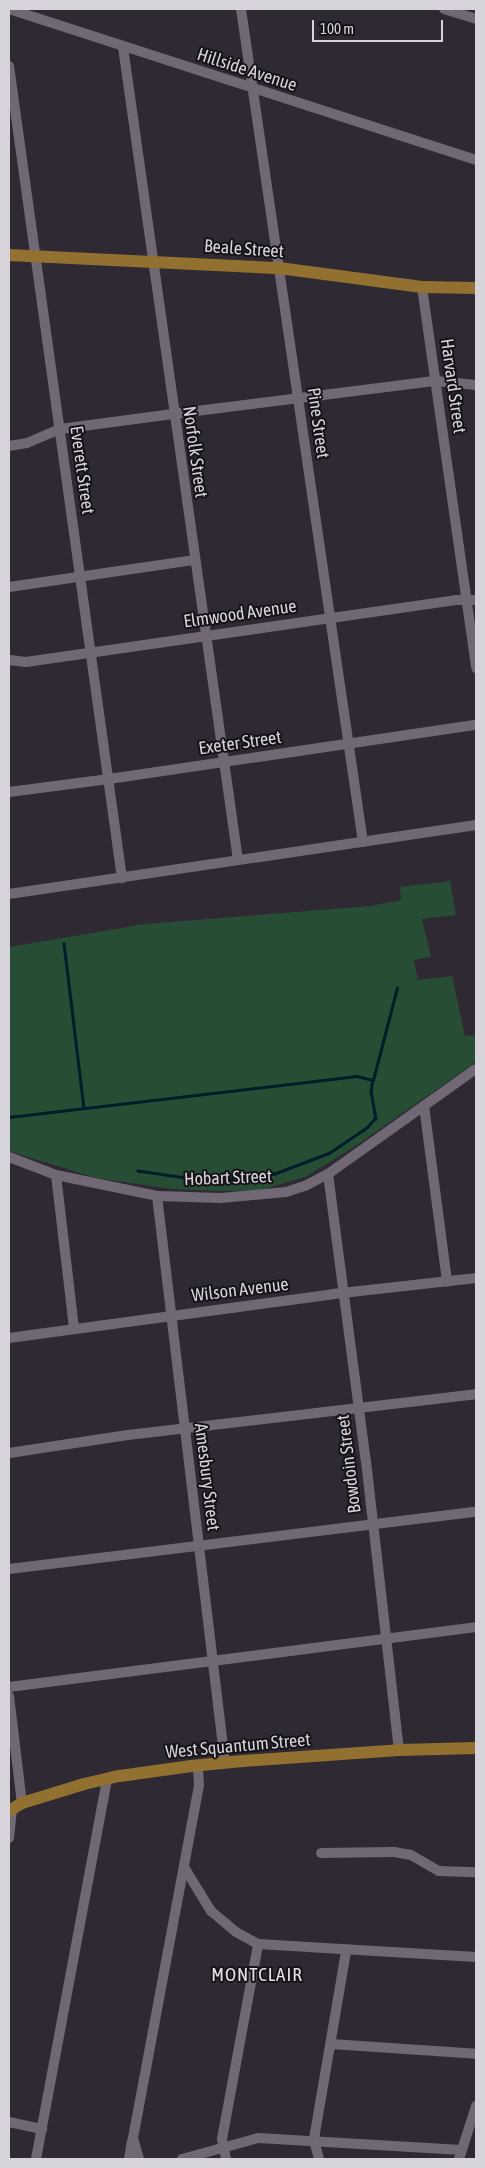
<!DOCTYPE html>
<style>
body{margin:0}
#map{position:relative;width:485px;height:2168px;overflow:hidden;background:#2f2933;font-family:"Asap Condensed",sans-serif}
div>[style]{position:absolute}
.green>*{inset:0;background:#274e34}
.stream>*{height:2.5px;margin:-1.25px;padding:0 1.25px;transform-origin:1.25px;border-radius:1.25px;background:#011d2b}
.minor>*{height:10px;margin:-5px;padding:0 5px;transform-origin:5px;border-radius:5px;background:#706975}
.major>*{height:12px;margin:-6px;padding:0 6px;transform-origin:6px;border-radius:6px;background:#92702f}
span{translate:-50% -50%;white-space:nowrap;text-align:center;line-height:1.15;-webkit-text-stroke:4px #161318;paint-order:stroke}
.street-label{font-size:18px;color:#d7d3da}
.neighbourhood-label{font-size:19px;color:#e6deeb;letter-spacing:1px}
.frame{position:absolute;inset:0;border:10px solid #d7d3da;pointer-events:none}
.scale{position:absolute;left:312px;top:20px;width:131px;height:22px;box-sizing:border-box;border:2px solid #d7d3da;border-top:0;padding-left:6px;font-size:15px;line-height:18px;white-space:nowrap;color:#d7d3da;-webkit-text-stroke:4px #161318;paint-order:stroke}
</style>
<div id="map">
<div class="green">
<i style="clip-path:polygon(450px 881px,456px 915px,422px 919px,431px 957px,414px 960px,418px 980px,452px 976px,465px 1036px,474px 1035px,476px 1043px,476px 1062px,357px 1145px,305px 1177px,261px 1190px,223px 1191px,172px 1189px,96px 1178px,9px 1151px,9px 947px,145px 924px,371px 906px,401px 900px,400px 887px)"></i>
</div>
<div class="stream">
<i style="left:64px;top:943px;width:166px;rotate:83.1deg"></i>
<i style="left:373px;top:1080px;width:95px;rotate:-75.4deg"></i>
<i style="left:9px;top:1117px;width:350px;rotate:-6.7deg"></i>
<i style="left:357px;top:1076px;width:16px;rotate:14deg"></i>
<i style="left:373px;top:1080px;width:11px;rotate:100deg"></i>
<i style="left:371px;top:1091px;width:27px;rotate:80deg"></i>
<i style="left:376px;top:1118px;width:13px;rotate:132deg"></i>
<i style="left:367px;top:1128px;width:45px;rotate:146deg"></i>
<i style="left:330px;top:1153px;width:59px;rotate:159.1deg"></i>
<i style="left:275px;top:1174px;width:45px;rotate:173.7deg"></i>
<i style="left:230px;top:1179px;width:11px;rotate:158deg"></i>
<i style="left:220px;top:1183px;width:83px;rotate:-171.7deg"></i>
</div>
<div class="minor">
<i style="left:9px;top:9px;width:491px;rotate:17.9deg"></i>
<i style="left:241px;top:9px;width:842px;rotate:81.67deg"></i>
<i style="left:444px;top:9px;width:34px;rotate:17deg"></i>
<i style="left:123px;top:47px;width:821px;rotate:81.95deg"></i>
<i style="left:9px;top:66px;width:820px;rotate:82.08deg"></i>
<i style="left:422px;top:287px;width:385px;rotate:81.9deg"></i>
<i style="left:9px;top:446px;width:18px;rotate:-9deg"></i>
<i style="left:27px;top:443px;width:36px;rotate:-23deg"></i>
<i style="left:60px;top:429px;width:114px;rotate:-7.6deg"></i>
<i style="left:173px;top:414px;width:265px;rotate:-7.2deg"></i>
<i style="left:436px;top:381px;width:40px;rotate:5.7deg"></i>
<i style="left:9px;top:587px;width:188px;rotate:-8.3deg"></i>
<i style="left:9px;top:660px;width:17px;rotate:7deg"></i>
<i style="left:26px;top:662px;width:434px;rotate:-8.2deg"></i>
<i style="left:456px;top:600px;width:20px"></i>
<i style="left:9px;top:792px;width:101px;rotate:-7.4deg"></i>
<i style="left:109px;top:779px;width:371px;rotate:-8.4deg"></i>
<i style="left:9px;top:894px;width:472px;rotate:-8.4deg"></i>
<i style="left:424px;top:1106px;width:177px;rotate:82.5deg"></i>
<i style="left:9px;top:1157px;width:50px;rotate:21deg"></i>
<i style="left:56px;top:1175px;width:103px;rotate:11.7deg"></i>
<i style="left:157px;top:1196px;width:64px;rotate:1.8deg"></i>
<i style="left:221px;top:1198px;width:65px;rotate:-5.3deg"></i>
<i style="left:286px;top:1192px;width:20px;rotate:-18deg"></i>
<i style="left:305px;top:1186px;width:26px;rotate:-28deg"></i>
<i style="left:328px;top:1174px;width:181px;rotate:-35.4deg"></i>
<i style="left:328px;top:1174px;width:290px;rotate:82.5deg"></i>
<i style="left:366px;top:1461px;width:291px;rotate:83.5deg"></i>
<i style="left:56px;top:1175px;width:154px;rotate:83.3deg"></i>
<i style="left:157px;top:1196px;width:571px;rotate:83.16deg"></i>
<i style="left:9px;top:1338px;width:327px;rotate:-7.7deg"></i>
<i style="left:333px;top:1294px;width:144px;rotate:-6.4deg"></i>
<i style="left:9px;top:1453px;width:120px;rotate:-8.6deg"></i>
<i style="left:128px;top:1435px;width:350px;rotate:-6.7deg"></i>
<i style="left:9px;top:1569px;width:470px;rotate:-7deg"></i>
<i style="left:9px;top:1687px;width:471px;rotate:-7.3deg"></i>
<i style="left:9px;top:1696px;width:108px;rotate:83.1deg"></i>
<i style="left:9px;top:1838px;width:29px;rotate:-84deg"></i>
<i style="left:321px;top:1853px;width:73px;rotate:-0.8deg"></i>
<i style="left:394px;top:1852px;width:17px;rotate:10deg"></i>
<i style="left:411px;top:1855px;width:32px;rotate:30deg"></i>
<i style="left:439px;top:1871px;width:37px;rotate:2deg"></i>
<i style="left:184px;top:1867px;width:52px;rotate:58.5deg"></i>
<i style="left:211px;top:1911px;width:33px;rotate:40deg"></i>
<i style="left:236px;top:1932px;width:25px;rotate:29deg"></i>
<i style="left:258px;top:1944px;width:218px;rotate:3.4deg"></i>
<i style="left:331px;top:2044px;width:145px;rotate:3.9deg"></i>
<i style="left:9px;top:2122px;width:34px;rotate:12deg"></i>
<i style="left:36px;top:2159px;width:387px;rotate:-79.4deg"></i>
<i style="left:129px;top:2159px;width:18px;rotate:-81deg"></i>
<i style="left:139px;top:2159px;width:22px;rotate:-106deg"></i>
<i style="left:133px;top:2138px;width:358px;rotate:-79.4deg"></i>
<i style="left:199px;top:1786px;width:20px;rotate:-93deg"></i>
<i style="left:182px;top:2159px;width:79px;rotate:-15.4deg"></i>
<i style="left:258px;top:2138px;width:204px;rotate:3.4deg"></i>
<i style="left:226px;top:2159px;width:20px;rotate:-101deg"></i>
<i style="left:222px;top:2139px;width:198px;rotate:-79.5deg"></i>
<i style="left:319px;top:2159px;width:20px;rotate:-105deg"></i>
<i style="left:314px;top:2140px;width:7px;rotate:-82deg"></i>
<i style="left:315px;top:2133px;width:185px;rotate:-80.3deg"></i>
<i style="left:459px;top:2159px;width:56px;rotate:-72.2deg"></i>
</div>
<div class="major">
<i style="left:9px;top:255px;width:270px;rotate:2.8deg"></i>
<i style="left:279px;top:268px;width:144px;rotate:7.6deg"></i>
<i style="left:422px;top:287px;width:54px;rotate:1.1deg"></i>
<i style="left:9px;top:1811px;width:15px;rotate:-32deg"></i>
<i style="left:22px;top:1803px;width:65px;rotate:-17deg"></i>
<i style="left:84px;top:1784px;width:37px;rotate:-13deg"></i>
<i style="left:120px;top:1776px;width:72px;rotate:-8deg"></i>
<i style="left:191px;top:1766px;width:52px;rotate:-5.5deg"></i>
<i style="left:243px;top:1761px;width:156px;rotate:-4deg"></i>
<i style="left:399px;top:1750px;width:77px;rotate:-1.5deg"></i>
</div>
<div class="street-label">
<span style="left:247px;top:70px;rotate:18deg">Hillside Avenue</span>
<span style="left:244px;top:249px;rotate:4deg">Beale Street</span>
<span style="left:453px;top:386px;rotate:82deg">Harvard Street</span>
<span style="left:318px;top:423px;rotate:82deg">Pine Street</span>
<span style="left:195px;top:452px;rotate:82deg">Norfolk Street</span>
<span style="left:82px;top:470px;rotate:82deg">Everett Street</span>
<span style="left:240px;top:614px;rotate:-8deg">Elmwood Avenue</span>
<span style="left:240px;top:743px;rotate:-8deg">Exeter Street</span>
<span style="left:228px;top:1178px;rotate:-2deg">Hobart Street</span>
<span style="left:240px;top:1290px;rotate:-7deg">Wilson Avenue</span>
<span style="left:349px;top:1464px;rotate:-97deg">Bowdoin Street</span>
<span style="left:207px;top:1477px;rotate:83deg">Amesbury Street</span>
<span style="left:238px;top:1746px;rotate:-5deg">West Squantum Street</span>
</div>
<div class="neighbourhood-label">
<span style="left:257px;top:1975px">MONTCLAIR</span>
</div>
<div class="frame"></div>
<div class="scale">100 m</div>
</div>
